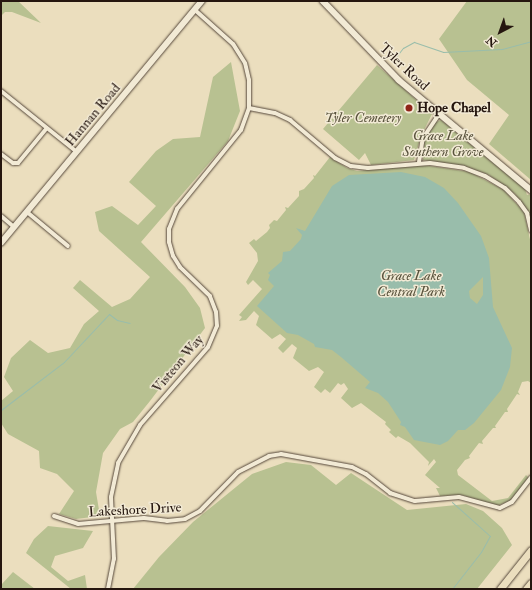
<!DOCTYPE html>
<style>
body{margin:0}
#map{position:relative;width:532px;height:590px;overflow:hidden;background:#ebdebe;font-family:"IM FELL Double Pica",serif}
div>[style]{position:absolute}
.green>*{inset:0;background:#b8c191}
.water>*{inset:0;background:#99bdab}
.stream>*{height:1px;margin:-0.5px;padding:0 0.5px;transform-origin:0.5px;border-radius:0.5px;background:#99bdab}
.roads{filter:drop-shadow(0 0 1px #56483b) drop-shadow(0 0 1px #56483b)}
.street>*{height:4px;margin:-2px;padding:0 2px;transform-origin:2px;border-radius:2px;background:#f2ead5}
.secondary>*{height:5.5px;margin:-2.75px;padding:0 2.75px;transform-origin:2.75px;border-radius:2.75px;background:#f2ead5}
.highway>*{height:7px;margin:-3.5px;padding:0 3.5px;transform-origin:3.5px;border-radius:3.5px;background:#ebdebe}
.dots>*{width:11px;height:11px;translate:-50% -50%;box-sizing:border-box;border:2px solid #f2ead5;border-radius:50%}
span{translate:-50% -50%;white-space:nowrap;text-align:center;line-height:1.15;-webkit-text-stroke:3px #f2ead5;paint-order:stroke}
.street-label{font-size:14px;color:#25160f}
.poi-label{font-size:14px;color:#25160f;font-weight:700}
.left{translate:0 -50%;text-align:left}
.park-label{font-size:14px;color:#58523c;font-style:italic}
.frame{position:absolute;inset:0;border:2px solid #25160f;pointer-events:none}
.north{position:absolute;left:480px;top:12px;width:40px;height:40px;-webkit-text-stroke:3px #f2ead5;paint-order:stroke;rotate:221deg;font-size:11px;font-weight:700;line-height:16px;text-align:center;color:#25160f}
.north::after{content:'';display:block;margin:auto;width:14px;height:18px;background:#25160f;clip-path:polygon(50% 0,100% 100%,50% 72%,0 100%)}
</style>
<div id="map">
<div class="green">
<i style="clip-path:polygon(1px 1px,18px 1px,41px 23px,12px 12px,5px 12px,1px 16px)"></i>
<i style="clip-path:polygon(467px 1px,531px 1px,531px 180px,489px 144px,509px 115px,467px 80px,439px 39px)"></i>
<i style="clip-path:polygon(231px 62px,240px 111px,228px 141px,141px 242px,185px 287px,200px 308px,205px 328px,150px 401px,133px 422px,120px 429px,103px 453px,96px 492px,100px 516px,76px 519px,59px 514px,74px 491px,57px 474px,40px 468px,39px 451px,8px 434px,1px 423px,1px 401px,13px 391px,4px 377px,11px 358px,30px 340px,48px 353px,70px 348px,84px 324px,99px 311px,73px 288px,80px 280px,112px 307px,130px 299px,150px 277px,99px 231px,95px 212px,112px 206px,138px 225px,156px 206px,129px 182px,156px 151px,173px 139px,200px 137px,213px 77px)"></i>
<i style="clip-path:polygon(377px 65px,432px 114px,421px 136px,414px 160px,371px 165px,365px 153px,359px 160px,323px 129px)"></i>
<i style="clip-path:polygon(441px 120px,525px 189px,527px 195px,531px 194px,531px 216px,515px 194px,489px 175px,464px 166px,423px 160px,424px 139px,436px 122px)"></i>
<i style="clip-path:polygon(330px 157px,347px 168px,357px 171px,423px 165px,470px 172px,504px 190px,524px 212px,531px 244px,531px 383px,528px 381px,522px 382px,518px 392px,520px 395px,517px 394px,507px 409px,508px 412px,505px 412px,495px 426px,496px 428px,493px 428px,482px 441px,483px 444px,479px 443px,469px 456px,470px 458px,465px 460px,457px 470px,458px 475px,492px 501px,508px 498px,526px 475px,529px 478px,510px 501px,496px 506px,462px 495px,440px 496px,436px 488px,440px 488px,425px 475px,436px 462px,434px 459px,428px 466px,429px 462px,410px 443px,398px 436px,396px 438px,389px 432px,391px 430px,385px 424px,386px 422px,361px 403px,352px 408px,341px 398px,348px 389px,344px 383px,341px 385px,338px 383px,330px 393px,325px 389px,321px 393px,314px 387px,324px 372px,318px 367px,309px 371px,293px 358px,297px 348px,292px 344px,283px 353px,278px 348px,286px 339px,280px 334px,272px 339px,256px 325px,259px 316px,254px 311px,246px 320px,239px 321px,242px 317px,239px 315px,262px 289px,253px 280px,248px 285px,246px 282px,258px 261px,257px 253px,249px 243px,254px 239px,256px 241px,267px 232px,270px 228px,269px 225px,274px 220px,277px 221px,286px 210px,285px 207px,288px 208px,299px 196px,299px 191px,304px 189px,314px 178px,313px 175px,315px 176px)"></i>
<i style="clip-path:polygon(286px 462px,311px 465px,336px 485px,351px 473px,407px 510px,466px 504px,483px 511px,502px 528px,512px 545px,477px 589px,133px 589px,159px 557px,193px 522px,252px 474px)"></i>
<i style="clip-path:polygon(48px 526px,93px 531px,83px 548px,55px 556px,51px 567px,68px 581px,85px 575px,87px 589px,71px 589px,26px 553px,34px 539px)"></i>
<i style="clip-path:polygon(13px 572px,35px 589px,1px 589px,1px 585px)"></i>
</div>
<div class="water">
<i style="clip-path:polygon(evenodd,401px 172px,425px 177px,444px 188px,458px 203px,481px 236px,489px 258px,493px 307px,512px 348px,510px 367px,501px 390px,474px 423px,465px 430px,458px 430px,448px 441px,440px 445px,414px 440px,405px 427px,400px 425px,401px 422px,388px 402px,378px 393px,365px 388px,370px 382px,341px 357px,332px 350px,315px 347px,314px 344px,298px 335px,287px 333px,257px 306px,274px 286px,268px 280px,270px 275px,268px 273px,282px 261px,283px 252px,290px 251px,301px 239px,302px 235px,296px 228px,305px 231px,332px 186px,349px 175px,401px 172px,483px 277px,483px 295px,477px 304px,470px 298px,469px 291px,483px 277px)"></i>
</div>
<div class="stream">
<i style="left:392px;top:62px;width:18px;rotate:-52deg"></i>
<i style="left:403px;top:48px;width:13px;rotate:-29deg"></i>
<i style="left:414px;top:42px;width:31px;rotate:19deg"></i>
<i style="left:443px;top:52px;width:59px;rotate:-2.9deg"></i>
<i style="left:502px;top:49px;width:30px;rotate:-15deg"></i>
<i style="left:1px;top:410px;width:79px;rotate:-37.3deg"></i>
<i style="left:64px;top:362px;width:66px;rotate:-46.8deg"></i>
<i style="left:109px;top:314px;width:10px;rotate:37deg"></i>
<i style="left:117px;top:320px;width:13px;rotate:13deg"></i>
<i style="left:452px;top:589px;width:47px;rotate:-51.9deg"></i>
<i style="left:481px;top:552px;width:18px;rotate:-61deg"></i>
<i style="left:490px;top:536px;width:51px;rotate:-138.2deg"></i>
</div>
<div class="roads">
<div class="street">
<i style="left:1px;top:91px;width:97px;rotate:38.8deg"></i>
<i style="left:249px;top:108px;width:26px;rotate:11deg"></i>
<i style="left:275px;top:113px;width:17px;rotate:25deg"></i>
<i style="left:290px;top:120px;width:59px;rotate:40.2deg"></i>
<i style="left:335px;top:158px;width:18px;rotate:27deg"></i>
<i style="left:351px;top:166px;width:17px;rotate:7deg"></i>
<i style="left:368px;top:168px;width:62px;rotate:-4.6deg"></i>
<i style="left:430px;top:163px;width:34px;rotate:8deg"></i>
<i style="left:464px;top:168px;width:22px;rotate:21deg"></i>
<i style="left:485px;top:176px;width:23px;rotate:31deg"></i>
<i style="left:505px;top:188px;width:20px;rotate:45deg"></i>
<i style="left:519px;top:202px;width:14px;rotate:54deg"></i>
<i style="left:527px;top:213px;width:18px;rotate:77deg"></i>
<i style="left:1px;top:154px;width:15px;rotate:37deg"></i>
<i style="left:13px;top:163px;width:5px"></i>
<i style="left:18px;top:163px;width:45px;rotate:-50.4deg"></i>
<i style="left:419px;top:162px;width:24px;rotate:-81deg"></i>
<i style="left:423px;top:138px;width:29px;rotate:-56deg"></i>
<i style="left:27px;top:212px;width:53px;rotate:39.7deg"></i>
<i style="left:1px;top:216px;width:17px;rotate:40deg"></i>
<i style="left:54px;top:516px;width:25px;rotate:18deg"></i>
<i style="left:78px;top:524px;width:66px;rotate:-5.2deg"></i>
<i style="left:144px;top:518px;width:23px;rotate:7deg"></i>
<i style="left:167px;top:521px;width:18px;rotate:-6deg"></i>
<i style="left:185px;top:519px;width:17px;rotate:-28deg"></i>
<i style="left:200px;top:511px;width:54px;rotate:-45.7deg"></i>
<i style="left:238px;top:472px;width:35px;rotate:-27deg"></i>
<i style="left:269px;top:456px;width:12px;rotate:-9deg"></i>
<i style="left:281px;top:454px;width:72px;rotate:10.4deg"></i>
<i style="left:352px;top:467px;width:16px;rotate:27deg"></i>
<i style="left:366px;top:474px;width:31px;rotate:38deg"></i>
<i style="left:390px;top:493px;width:26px;rotate:18deg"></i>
<i style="left:415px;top:501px;width:44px;rotate:-5.2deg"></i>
<i style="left:459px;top:497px;width:42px;rotate:15deg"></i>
<i style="left:500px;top:508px;width:13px;rotate:-27deg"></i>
<i style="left:512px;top:502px;width:31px;rotate:-52deg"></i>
<i style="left:108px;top:589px;width:31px;rotate:-79deg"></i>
<i style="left:114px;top:559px;width:62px;rotate:-92.8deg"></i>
<i style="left:111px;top:497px;width:35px;rotate:-78deg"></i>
<i style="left:118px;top:463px;width:44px;rotate:-59.9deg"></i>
<i style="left:140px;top:425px;width:103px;rotate:-48.9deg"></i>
<i style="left:208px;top:347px;width:23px;rotate:-67deg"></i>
<i style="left:217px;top:326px;width:14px;rotate:-94deg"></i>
<i style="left:216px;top:312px;width:17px;rotate:-111deg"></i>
<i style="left:210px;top:296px;width:42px;rotate:-136deg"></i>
<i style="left:180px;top:267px;width:13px;rotate:-122deg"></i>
<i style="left:173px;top:256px;width:15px;rotate:-106deg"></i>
<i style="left:169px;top:242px;width:13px;rotate:-90deg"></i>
<i style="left:169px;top:229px;width:22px;rotate:-68deg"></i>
<i style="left:177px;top:209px;width:102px;rotate:-51deg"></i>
<i style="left:241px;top:130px;width:23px;rotate:-70deg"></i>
<i style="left:249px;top:108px;width:28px;rotate:-90deg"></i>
<i style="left:249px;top:80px;width:17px;rotate:-103deg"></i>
<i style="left:245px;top:63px;width:22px;rotate:-122deg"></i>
<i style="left:233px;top:44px;width:51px;rotate:-138.2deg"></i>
</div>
<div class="secondary">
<i style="left:323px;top:1px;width:110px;rotate:46.1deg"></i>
<i style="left:399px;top:80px;width:172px;rotate:39.8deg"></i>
<i style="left:1px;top:243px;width:315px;rotate:-50.3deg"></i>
</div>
<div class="highway">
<i style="left:500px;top:589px;width:50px;rotate:-51.5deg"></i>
<i style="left:526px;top:589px;width:8px;rotate:-50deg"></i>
</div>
</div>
<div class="dots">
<i style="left:409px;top:108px;background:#8f2418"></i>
</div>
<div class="street-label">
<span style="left:404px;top:67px;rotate:43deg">Tyler Road</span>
<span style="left:93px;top:115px;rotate:-50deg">Hannan Road</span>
<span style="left:178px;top:364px;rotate:-50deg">Visteon Way</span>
<span style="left:135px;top:510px;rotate:-3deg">Lakeshore Drive</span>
</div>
<div class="poi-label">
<span class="left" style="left:417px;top:108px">Hope Chapel</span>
</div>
<div class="park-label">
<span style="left:363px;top:118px">Tyler Cemetery</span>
<span style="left:443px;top:144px">Grace Lake<br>Southern Grove</span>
<span style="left:411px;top:284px">Grace Lake<br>Central Park</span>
</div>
<div class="frame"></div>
<div class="north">N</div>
</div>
